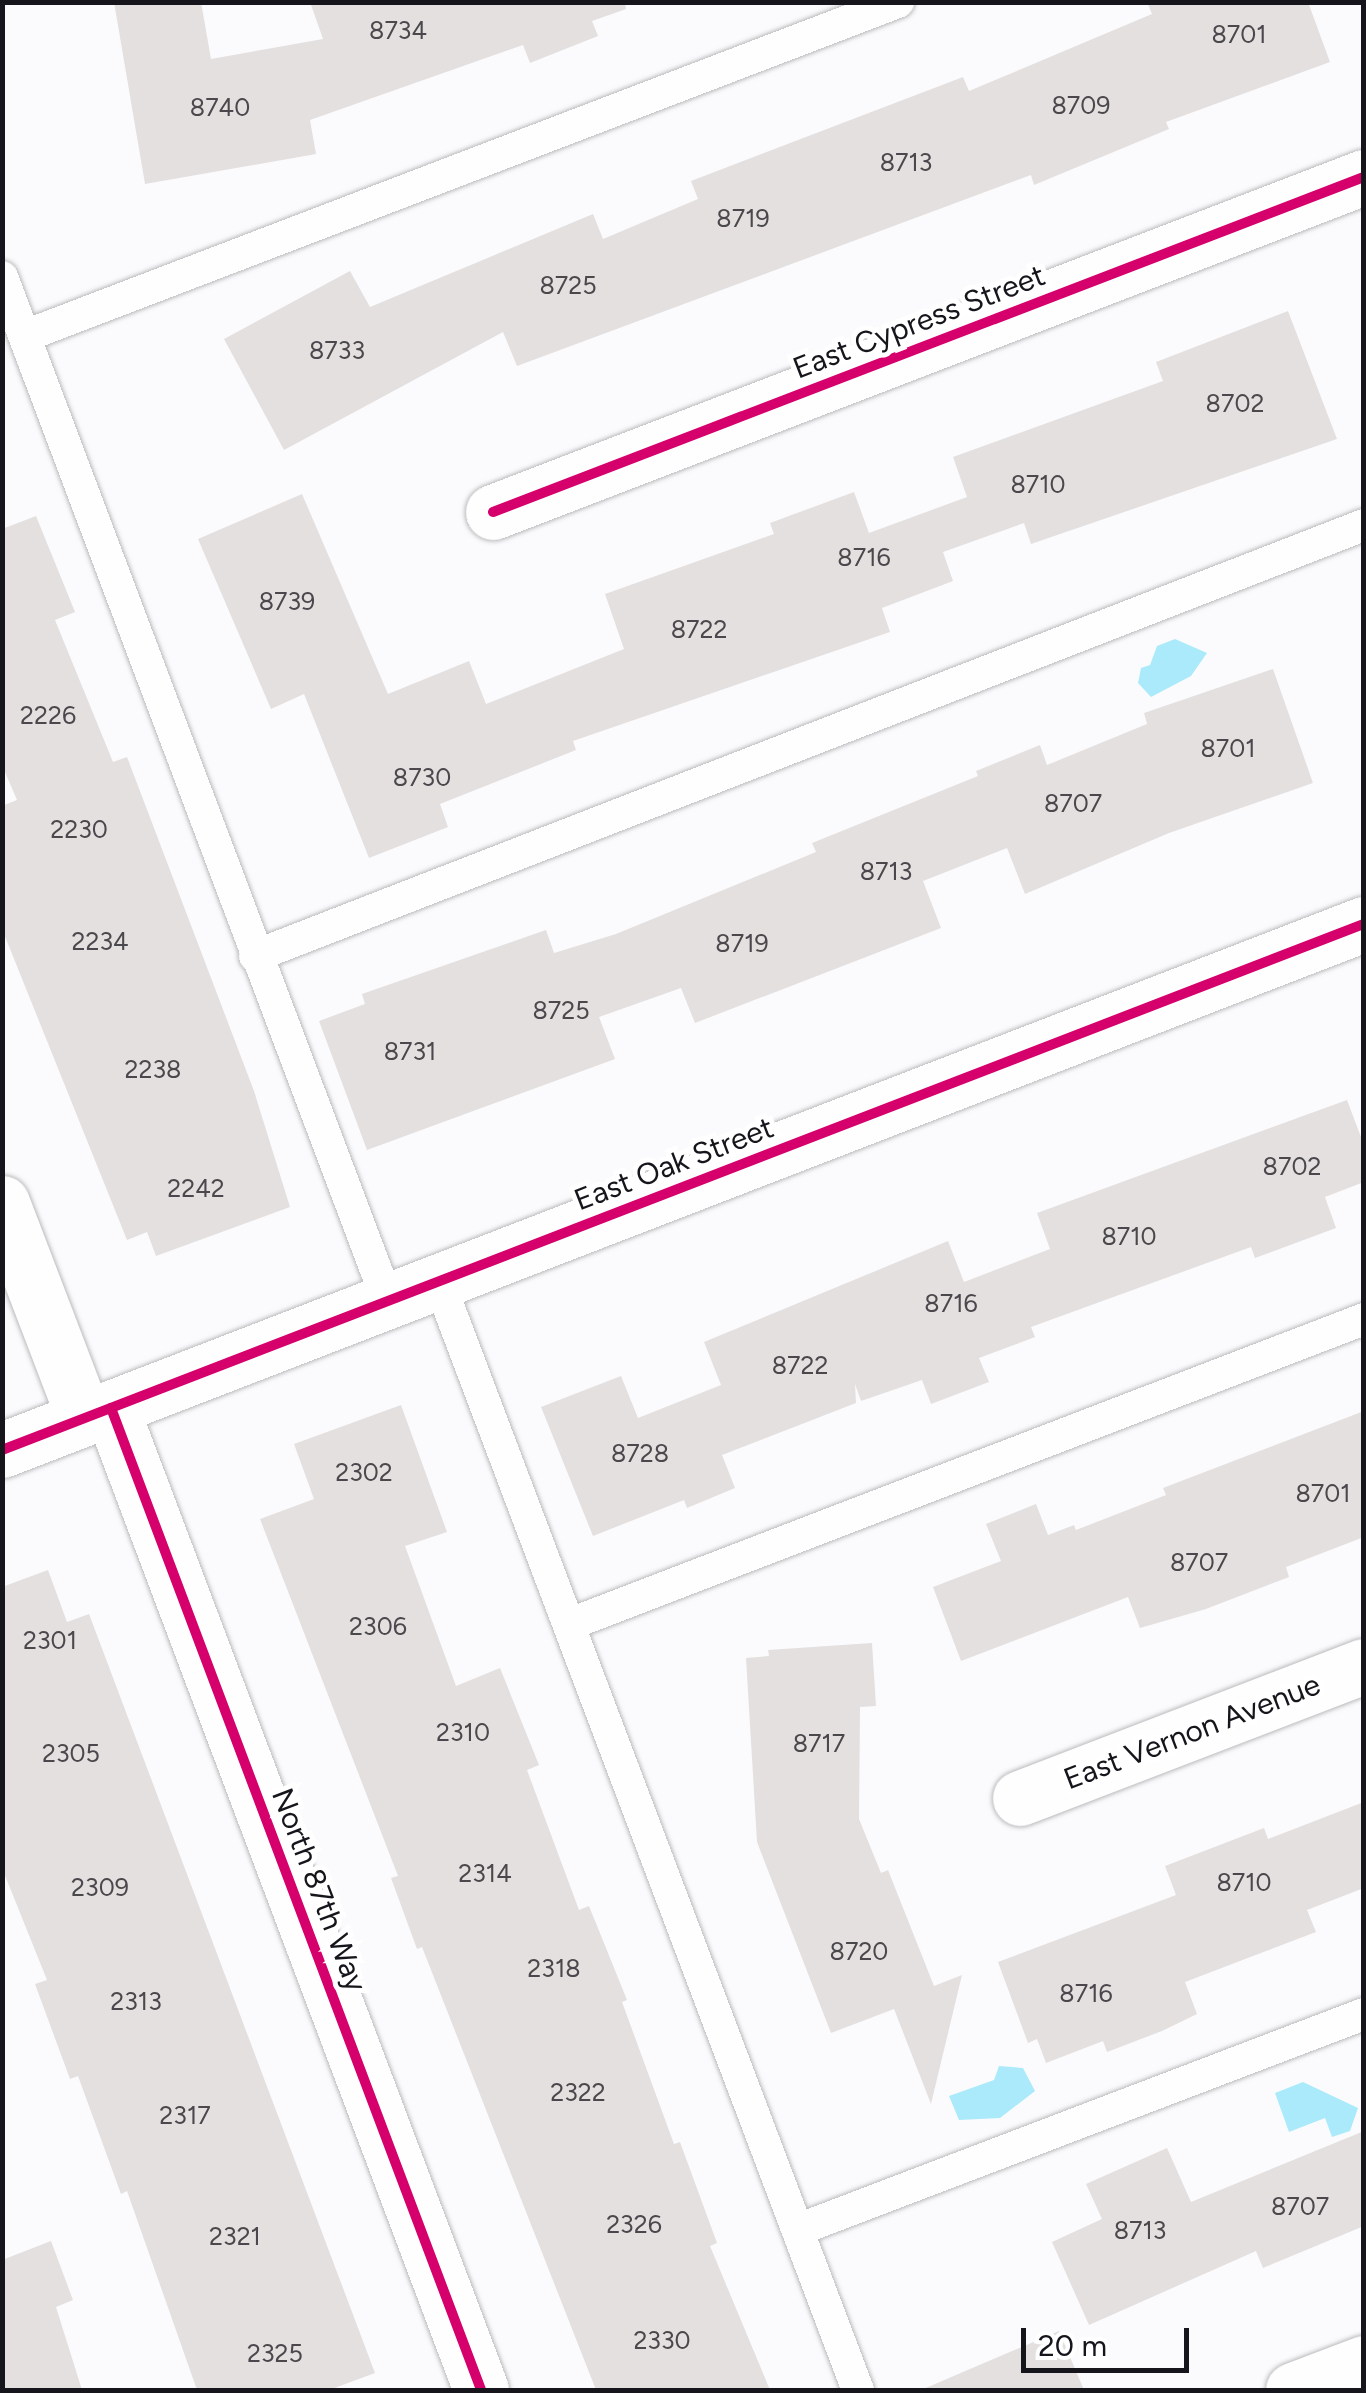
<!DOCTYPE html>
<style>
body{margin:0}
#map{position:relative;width:1366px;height:2393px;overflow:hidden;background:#fbfbfd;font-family:Figtree,sans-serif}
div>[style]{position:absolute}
.water>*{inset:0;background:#abeafb}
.building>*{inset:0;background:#e4e0df}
.roads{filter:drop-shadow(0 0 2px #bbbbbe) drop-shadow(0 0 2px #bbbbbe)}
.lane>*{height:32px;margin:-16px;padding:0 16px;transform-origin:16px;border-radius:16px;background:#fefeff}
.street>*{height:55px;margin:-27.5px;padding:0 27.5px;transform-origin:27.5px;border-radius:27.5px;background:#fefeff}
.secondary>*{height:55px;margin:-27.5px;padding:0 27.5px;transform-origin:27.5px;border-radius:27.5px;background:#fefeff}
.cycleway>*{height:10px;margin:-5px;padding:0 5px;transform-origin:5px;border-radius:5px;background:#d6006c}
span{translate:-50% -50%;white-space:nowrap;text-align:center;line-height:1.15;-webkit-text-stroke:10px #fff;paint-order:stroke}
.number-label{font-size:25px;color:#4a484c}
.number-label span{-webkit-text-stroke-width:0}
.street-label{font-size:30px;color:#16151b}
.frame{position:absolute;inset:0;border:5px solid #16151b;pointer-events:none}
.scale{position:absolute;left:1021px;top:2328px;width:168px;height:45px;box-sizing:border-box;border:5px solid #16151b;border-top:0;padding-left:12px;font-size:30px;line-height:35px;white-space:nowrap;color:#16151b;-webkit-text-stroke:8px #fff;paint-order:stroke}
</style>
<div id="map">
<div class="water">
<i style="clip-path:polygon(1175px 639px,1207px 653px,1191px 676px,1151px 697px,1138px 683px,1141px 668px,1150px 665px,1157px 646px)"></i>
<i style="clip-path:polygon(999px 2066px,1023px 2068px,1035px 2091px,1000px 2118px,959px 2120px,949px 2096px,994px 2080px)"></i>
<i style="clip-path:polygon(1303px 2082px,1358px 2108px,1350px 2131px,1332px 2137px,1325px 2118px,1289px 2132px,1275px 2093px)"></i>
</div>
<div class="building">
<i style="clip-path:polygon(114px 2px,201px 2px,211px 59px,323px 39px,310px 2px,625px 2px,626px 9px,592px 21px,598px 36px,530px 63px,523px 45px,310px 120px,316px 154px,145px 184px)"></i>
<i style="clip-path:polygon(1147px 2px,1308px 2px,1330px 62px,1166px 122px,1169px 129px,1034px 185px,1031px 175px,517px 366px,503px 332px,284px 450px,224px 339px,350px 271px,370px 307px,593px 214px,603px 239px,698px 199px,691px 181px,963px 77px,969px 91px,1152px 14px)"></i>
<i style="clip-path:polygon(1288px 311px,1337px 439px,1031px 544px,1024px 523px,943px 552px,953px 581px,882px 608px,890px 632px,573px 741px,576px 750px,440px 804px,448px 827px,369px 858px,304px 694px,271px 709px,198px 539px,302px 494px,388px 694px,469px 661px,486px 704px,624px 649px,605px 594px,774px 534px,770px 523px,854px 492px,869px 533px,967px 497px,953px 457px,1163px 381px,1156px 362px)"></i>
<i style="clip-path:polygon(36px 516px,75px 612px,55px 620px,113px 762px,127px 757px,254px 1091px,290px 1207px,156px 1256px,147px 1232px,127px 1240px,2px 929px,2px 806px,17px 800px,2px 765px,2px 529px)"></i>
<i style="clip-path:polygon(1273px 669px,1313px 783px,1169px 833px,1025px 894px,1007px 848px,923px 881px,941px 928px,695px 1023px,681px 988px,599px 1017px,615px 1059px,367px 1150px,319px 1021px,365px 1004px,362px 994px,546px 930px,554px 953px,616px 934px,816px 852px,812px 843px,978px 776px,976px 771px,1040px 745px,1047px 765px,1147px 724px,1144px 713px)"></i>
<i style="clip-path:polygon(1347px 1100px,1364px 1145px,1364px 1182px,1325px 1197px,1336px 1228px,1255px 1258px,1251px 1247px,1031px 1327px,1035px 1337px,979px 1358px,989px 1382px,931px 1404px,922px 1380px,861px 1401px,855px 1384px,856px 1403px,722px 1455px,735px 1488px,687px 1508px,684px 1500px,593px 1536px,541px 1407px,621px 1376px,638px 1418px,721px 1385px,704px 1342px,948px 1241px,964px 1282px,1050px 1249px,1037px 1213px)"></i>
<i style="clip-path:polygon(401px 1405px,447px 1532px,405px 1546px,456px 1686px,500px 1668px,539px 1765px,527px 1770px,579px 1910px,589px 1906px,627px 2000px,622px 2002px,674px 2144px,680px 2142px,717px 2243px,710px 2246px,770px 2390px,596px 2390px,422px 1947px,417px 1949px,391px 1878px,398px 1876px,260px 1519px,314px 1499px,294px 1444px)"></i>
<i style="clip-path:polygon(1364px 1411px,1364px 1537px,1286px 1567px,1289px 1577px,1206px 1609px,1140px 1628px,1128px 1597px,961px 1661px,933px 1587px,1001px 1561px,986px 1524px,1036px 1504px,1048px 1535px,1074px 1525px,1076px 1530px,1166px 1495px,1163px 1488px)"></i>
<i style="clip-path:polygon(48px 1570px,67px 1622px,89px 1614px,375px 2373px,329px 2390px,197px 2390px,127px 2191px,121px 2194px,78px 2076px,70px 2079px,35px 1984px,47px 1980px,2px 1868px,2px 1587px)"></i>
<i style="clip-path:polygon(872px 1643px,876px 1706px,860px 1707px,859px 1819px,881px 1873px,888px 1870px,934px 1986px,962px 1975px,931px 2104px,894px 2009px,831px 2033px,757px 1842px,746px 1658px,769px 1656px,768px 1650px)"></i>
<i style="clip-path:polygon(1364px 1802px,1364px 1888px,1307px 1910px,1316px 1932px,1185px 1982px,1197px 2014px,1162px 2031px,1107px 2052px,1103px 2041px,1046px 2063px,1037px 2039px,1028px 2043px,998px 1962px,1176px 1895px,1165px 1866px,1264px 1828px,1268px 1839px)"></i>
<i style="clip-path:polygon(1364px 2131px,1364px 2226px,1263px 2268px,1256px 2251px,1089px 2325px,1052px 2242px,1102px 2219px,1086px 2184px,1167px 2148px,1191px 2202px)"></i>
<i style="clip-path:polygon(51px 2241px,73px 2300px,56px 2307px,82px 2390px,2px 2390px,2px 2260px)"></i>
<i style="clip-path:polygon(1059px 2331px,1084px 2390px,921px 2390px)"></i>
</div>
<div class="roads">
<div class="lane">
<i style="left:2px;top:277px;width:1095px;rotate:69.36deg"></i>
<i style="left:25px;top:336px;width:935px;rotate:-20.94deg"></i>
<i style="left:255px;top:956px;width:1190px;rotate:-21.24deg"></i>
<i style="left:439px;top:1282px;width:1185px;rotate:69.29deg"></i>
<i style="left:570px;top:1624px;width:851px;rotate:-21.01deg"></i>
<i style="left:800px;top:2229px;width:604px;rotate:-20.87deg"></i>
</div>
<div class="street">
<i style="left:493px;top:512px;width:933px;rotate:-21.04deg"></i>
<i style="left:2px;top:1203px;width:230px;rotate:69.1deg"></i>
<i style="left:111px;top:1408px;width:1049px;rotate:69.35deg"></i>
<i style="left:1020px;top:1798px;width:368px;rotate:-21deg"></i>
<i style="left:1293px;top:2390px;width:76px;rotate:-20.8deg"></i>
</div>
<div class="secondary">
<i style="left:2px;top:1450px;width:1460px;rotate:-21.12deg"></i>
</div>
</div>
<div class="cycleway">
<i style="left:493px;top:512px;width:933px;rotate:-21.04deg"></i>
<i style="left:111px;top:1408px;width:1049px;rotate:69.35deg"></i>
<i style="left:2px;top:1450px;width:1460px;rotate:-21.12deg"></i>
</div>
<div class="number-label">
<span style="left:398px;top:30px">8734</span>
<span style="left:1239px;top:34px">8701</span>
<span style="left:1081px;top:105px">8709</span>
<span style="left:220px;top:107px">8740</span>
<span style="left:906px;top:162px">8713</span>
<span style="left:743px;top:218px">8719</span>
<span style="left:568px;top:285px">8725</span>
<span style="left:337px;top:350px">8733</span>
<span style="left:1235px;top:403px">8702</span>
<span style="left:1038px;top:484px">8710</span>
<span style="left:864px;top:557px">8716</span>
<span style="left:287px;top:601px">8739</span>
<span style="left:699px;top:629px">8722</span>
<span style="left:48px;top:715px">2226</span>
<span style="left:1228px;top:748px">8701</span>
<span style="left:422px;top:777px">8730</span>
<span style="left:1073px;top:803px">8707</span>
<span style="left:79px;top:829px">2230</span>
<span style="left:886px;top:871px">8713</span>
<span style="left:100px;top:941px">2234</span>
<span style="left:742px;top:943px">8719</span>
<span style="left:561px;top:1010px">8725</span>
<span style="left:410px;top:1051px">8731</span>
<span style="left:153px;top:1069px">2238</span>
<span style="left:1292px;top:1166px">8702</span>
<span style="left:196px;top:1188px">2242</span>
<span style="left:1129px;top:1236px">8710</span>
<span style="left:951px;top:1303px">8716</span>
<span style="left:800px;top:1365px">8722</span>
<span style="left:640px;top:1453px">8728</span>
<span style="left:364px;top:1472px">2302</span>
<span style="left:1323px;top:1493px">8701</span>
<span style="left:1199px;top:1562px">8707</span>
<span style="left:378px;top:1626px">2306</span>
<span style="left:50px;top:1640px">2301</span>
<span style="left:463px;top:1732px">2310</span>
<span style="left:819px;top:1743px">8717</span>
<span style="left:71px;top:1753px">2305</span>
<span style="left:485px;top:1873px">2314</span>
<span style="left:1244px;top:1882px">8710</span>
<span style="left:100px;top:1887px">2309</span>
<span style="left:859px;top:1951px">8720</span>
<span style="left:554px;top:1968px">2318</span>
<span style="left:1086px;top:1993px">8716</span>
<span style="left:136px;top:2001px">2313</span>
<span style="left:578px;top:2092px">2322</span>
<span style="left:185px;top:2115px">2317</span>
<span style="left:1300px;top:2206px">8707</span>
<span style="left:634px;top:2224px">2326</span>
<span style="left:1140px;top:2230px">8713</span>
<span style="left:235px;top:2236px">2321</span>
<span style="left:662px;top:2340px">2330</span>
<span style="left:275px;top:2353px">2325</span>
</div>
<div class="street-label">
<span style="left:919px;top:322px;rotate:-21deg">East Cypress Street</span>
<span style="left:674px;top:1164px;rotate:-21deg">East Oak Street</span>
<span style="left:1192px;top:1732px;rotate:-21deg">East Vernon Avenue</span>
<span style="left:319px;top:1890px;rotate:69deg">North 87th Way</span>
</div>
<div class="frame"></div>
<div class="scale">20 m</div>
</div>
